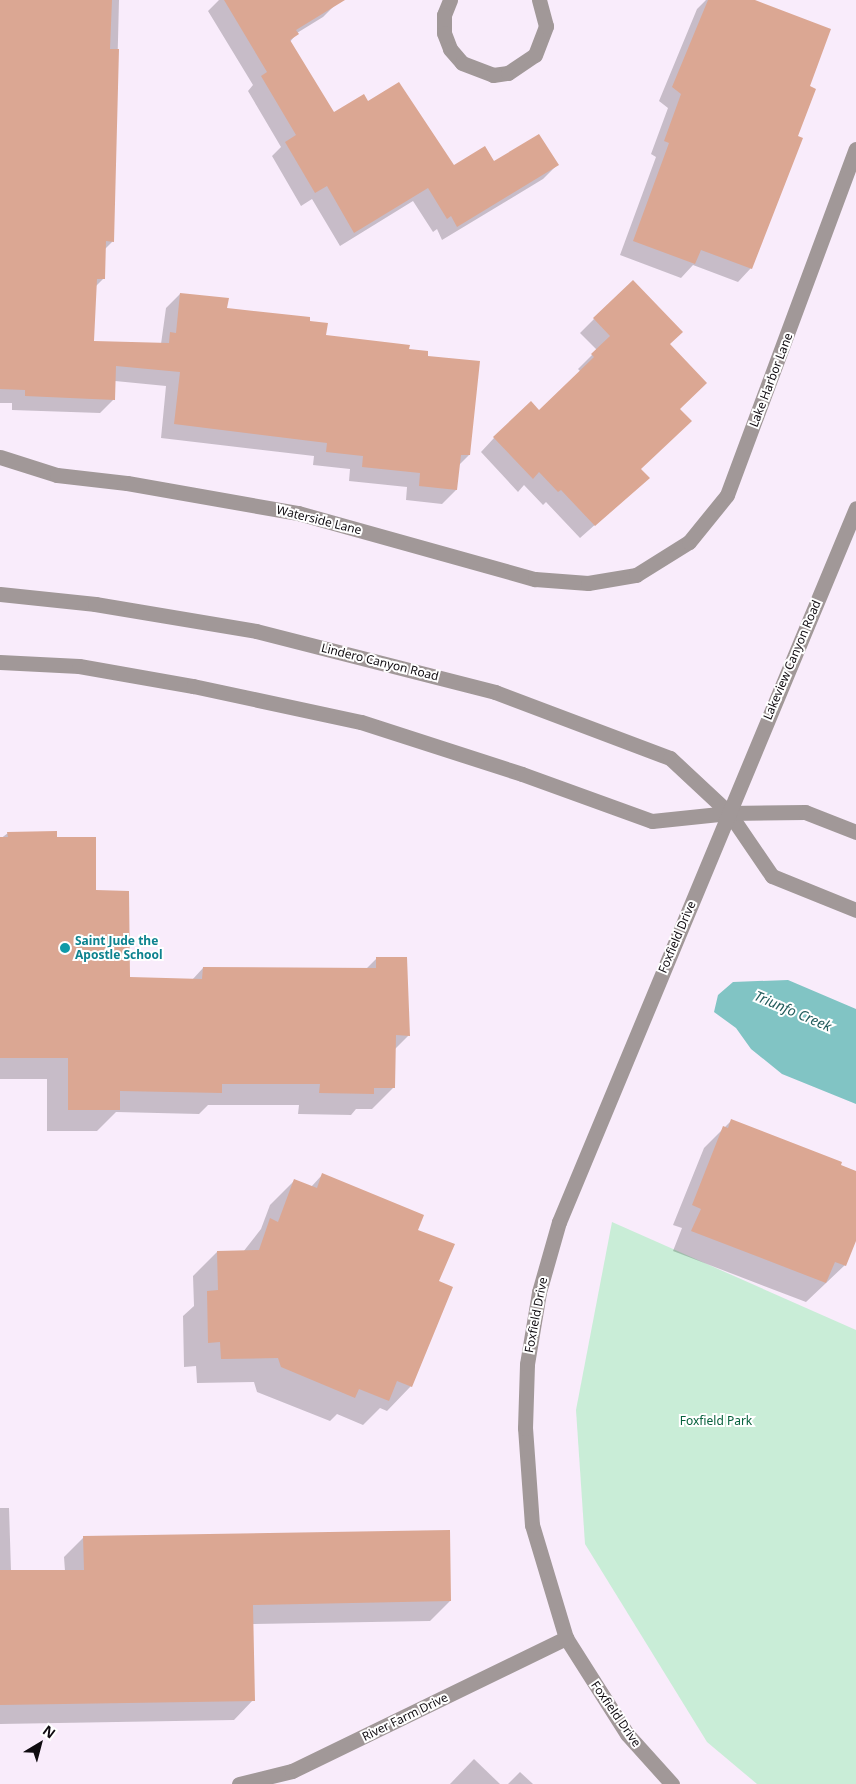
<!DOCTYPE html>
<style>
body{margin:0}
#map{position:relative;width:856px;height:1784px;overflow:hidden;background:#f9ecfb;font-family:"Noto Sans",sans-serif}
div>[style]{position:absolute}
.green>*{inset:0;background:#c9edd7}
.water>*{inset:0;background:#81c4c4}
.shadow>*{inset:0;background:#0003}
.building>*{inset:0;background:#dba793}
.minor>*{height:15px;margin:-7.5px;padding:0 7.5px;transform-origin:7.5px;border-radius:7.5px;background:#a19898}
.dots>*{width:14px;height:14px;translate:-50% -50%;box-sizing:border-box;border:2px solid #fff;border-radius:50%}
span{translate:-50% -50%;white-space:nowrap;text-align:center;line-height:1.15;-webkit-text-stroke:4px #fff;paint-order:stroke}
.street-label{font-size:12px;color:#0f0b10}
.culture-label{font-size:12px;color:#0d838f;font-weight:700}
.left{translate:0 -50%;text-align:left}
.park-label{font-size:12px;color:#08613d}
.water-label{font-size:14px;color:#245d5d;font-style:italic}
.north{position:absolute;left:15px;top:1719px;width:50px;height:50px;-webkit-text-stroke:4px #fff;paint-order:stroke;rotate:37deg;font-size:14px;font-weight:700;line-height:20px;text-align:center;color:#0f0b10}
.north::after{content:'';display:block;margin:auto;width:18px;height:22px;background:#0f0b10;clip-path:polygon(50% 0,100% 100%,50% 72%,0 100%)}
</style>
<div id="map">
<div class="green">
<i style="clip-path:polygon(612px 1222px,856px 1330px,856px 1784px,757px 1784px,707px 1742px,585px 1544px,576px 1410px)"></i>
</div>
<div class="water">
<i style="clip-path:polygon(788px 980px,856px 1009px,856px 1104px,782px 1074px,751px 1049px,736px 1028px,714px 1012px,718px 995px,733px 982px)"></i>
</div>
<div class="shadow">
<i style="clip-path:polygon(0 0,119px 0,113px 241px,105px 249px,104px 278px,95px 287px,93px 342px,161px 344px,166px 308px,180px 294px,226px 309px,308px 322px,325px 336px,408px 350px,426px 357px,469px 455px,459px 465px,456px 490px,442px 504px,406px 500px,407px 487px,349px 481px,350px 469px,313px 465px,314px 456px,161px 438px,166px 386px,115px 381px,114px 399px,100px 413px,12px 410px,12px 403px,0 403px)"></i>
<i style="clip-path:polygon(219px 0,335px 0,337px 3px,323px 17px,297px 33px,290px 42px,333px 114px,367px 103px,454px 166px,494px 162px,557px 165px,543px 179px,442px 240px,437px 229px,433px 232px,413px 201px,340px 246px,312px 199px,301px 206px,272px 156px,281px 147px,248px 91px,253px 85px,208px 11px)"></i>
<i style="clip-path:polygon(706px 0,751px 0,808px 87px,751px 268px,738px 282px,693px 265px,681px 278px,620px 255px,656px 157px,651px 154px,668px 108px,659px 101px,697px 9px)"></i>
<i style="clip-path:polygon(594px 319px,668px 344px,679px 409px,640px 469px,648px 478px,580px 538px,546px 502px,543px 505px,524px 485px,518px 492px,481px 452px,494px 438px,539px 411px,581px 372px,578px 369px,597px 350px,580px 333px)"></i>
<i style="clip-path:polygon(8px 833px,56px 839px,94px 891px,129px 978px,192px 980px,203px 968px,365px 970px,377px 958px,409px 1035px,394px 1050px,394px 1087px,372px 1109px,356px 1109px,351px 1115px,298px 1114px,299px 1105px,208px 1105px,199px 1114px,116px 1112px,97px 1131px,47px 1131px,47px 1079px,0 1079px,0 839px)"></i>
<i style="clip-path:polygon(731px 1121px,856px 1173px,856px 1237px,845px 1265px,806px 1302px,673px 1251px,682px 1228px,673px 1225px,704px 1148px)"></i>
<i style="clip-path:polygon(322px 1175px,416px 1231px,438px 1282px,411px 1386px,387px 1411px,380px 1408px,363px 1425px,337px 1414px,330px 1421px,257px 1392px,254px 1382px,197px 1383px,196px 1366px,184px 1367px,183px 1316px,194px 1306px,193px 1276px,217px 1252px,243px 1252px,261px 1229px,270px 1205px,294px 1181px,311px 1187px)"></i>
<i style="clip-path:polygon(0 1508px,9px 1508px,11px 1571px,65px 1571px,64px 1557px,84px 1537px,450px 1601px,430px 1621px,252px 1624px,253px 1700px,234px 1720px,0 1724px)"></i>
<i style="clip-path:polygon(474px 1759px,500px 1784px,450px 1784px)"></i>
<i style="clip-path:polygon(520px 1772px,533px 1784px,508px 1784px)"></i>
</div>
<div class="building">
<i style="clip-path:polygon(0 0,112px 0,110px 49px,119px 49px,114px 242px,106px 241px,105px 279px,97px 279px,94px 341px,169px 343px,170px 332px,176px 333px,180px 293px,229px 298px,227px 308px,310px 317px,310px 321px,328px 323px,326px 335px,410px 345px,409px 349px,428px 351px,428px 356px,480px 361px,470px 455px,461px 455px,457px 490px,419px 486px,420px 473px,362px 467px,363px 456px,326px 452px,327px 443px,174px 424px,180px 372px,116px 366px,115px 400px,25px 396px,25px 390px,0 389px)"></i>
<i style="clip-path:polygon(224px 0,345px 0,296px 30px,299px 34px,290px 40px,334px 112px,364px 94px,368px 101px,399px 82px,454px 165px,485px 146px,494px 161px,539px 134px,559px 165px,457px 227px,451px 216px,447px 219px,428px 188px,354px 233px,327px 186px,315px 193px,285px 142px,296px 135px,261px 76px,267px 72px)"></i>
<i style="clip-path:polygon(708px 0,755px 0,831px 29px,810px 86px,816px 89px,798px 136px,803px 138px,752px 269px,701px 250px,695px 264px,633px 241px,669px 143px,664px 141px,681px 94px,672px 87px)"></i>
<i style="clip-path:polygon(633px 280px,683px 332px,670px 344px,707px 383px,680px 409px,692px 421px,641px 469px,650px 478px,595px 526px,561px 490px,558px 492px,539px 472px,533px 479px,493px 437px,531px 401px,539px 410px,594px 357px,591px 354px,610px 336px,593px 318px)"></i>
<i style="clip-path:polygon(57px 831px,57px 837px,96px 837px,96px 890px,129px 891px,130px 977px,202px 979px,203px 967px,376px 968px,376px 957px,407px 957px,410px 1036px,396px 1035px,395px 1088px,374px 1088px,374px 1094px,319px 1093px,320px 1084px,222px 1084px,222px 1093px,120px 1091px,120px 1110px,68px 1110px,68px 1058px,0 1058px,0 837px,8px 837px,7px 832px)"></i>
<i style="clip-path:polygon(731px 1119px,842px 1162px,841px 1165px,856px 1171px,856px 1241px,846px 1266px,835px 1262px,826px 1283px,691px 1231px,701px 1209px,692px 1205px,723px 1126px,728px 1128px)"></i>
<i style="clip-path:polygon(322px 1173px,424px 1215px,418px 1230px,455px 1244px,439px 1281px,453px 1287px,412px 1387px,397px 1381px,389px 1401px,359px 1389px,355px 1398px,281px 1367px,278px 1358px,221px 1359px,220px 1342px,208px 1343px,207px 1291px,218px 1290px,217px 1251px,259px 1250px,270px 1218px,278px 1222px,294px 1179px,317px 1188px)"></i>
<i style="clip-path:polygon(450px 1530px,451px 1601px,253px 1605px,255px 1701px,0 1705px,0 1570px,84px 1570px,83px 1536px)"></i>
</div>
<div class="minor">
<i style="left:450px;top:0;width:16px;rotate:112deg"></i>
<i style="left:444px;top:15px;width:18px;rotate:90deg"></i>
<i style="left:444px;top:33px;width:17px;rotate:69deg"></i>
<i style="left:450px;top:49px;width:18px;rotate:49deg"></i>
<i style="left:462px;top:63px;width:33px;rotate:21deg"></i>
<i style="left:493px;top:75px;width:15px;rotate:-8deg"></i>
<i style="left:508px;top:73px;width:32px;rotate:-34deg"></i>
<i style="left:535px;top:55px;width:31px;rotate:-69deg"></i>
<i style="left:546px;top:26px;width:27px;rotate:-105deg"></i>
<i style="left:0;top:457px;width:60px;rotate:17.5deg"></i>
<i style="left:57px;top:475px;width:70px;rotate:6.5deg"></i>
<i style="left:127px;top:483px;width:174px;rotate:10deg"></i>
<i style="left:298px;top:513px;width:246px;rotate:15.6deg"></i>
<i style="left:535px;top:579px;width:53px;rotate:4.3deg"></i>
<i style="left:588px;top:583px;width:49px;rotate:-9.5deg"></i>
<i style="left:636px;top:575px;width:62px;rotate:-31.9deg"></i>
<i style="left:689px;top:542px;width:60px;rotate:-51deg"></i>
<i style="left:727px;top:495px;width:369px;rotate:-69.6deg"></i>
<i style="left:0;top:594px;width:96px;rotate:6deg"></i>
<i style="left:95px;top:604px;width:163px;rotate:9.5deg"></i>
<i style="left:256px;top:631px;width:247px;rotate:14.3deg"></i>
<i style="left:495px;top:692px;width:187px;rotate:20.7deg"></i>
<i style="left:670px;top:758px;width:81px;rotate:43deg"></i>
<i style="left:729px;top:813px;width:76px;rotate:55.7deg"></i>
<i style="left:772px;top:876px;width:91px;rotate:22deg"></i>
<i style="left:0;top:662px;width:79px;rotate:2.9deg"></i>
<i style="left:79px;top:666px;width:116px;rotate:10deg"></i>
<i style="left:193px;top:686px;width:172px;rotate:12.1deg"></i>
<i style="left:361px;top:722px;width:169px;rotate:17.9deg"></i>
<i style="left:522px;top:774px;width:138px;rotate:19.9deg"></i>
<i style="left:652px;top:821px;width:77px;rotate:-5.9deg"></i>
<i style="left:729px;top:813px;width:76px;rotate:-0.8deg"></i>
<i style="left:805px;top:812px;width:55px;rotate:21.4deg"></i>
<i style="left:239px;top:1784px;width:55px;rotate:-13.8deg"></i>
<i style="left:292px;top:1771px;width:305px;rotate:-25.9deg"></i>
<i style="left:672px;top:1784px;width:67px;rotate:-132deg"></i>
<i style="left:627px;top:1734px;width:114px;rotate:-122.4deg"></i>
<i style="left:566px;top:1638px;width:118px;rotate:-106.7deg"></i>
<i style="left:532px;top:1525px;width:97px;rotate:-94.1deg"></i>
<i style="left:525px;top:1428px;width:64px;rotate:-88.2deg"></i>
<i style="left:527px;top:1364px;width:73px;rotate:-80.5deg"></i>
<i style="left:539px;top:1292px;width:73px;rotate:-74.1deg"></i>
<i style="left:559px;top:1222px;width:773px;rotate:-67.41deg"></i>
</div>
<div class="dots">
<i style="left:65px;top:948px;background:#0f9aa8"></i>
</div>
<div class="street-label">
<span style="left:771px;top:380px;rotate:-69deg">Lake Harbor Lane</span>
<span style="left:319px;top:520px;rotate:14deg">Waterside Lane</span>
<span style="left:792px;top:660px;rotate:-67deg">Lakeview Canyon Road</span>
<span style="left:380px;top:662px;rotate:14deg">Lindero Canyon Road</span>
<span style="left:677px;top:937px;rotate:-67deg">Foxfield Drive</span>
<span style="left:536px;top:1315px;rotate:-79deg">Foxfield Drive</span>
<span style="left:616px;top:1714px;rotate:55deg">Foxfield Drive</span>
<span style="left:405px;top:1717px;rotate:-26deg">River Farm Drive</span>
</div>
<div class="culture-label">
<span class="left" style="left:75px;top:948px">Saint Jude the<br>Apostle School</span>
</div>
<div class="park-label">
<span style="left:716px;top:1421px">Foxfield Park</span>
</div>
<div class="water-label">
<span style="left:793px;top:1011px;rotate:23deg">Triunfo Creek</span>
</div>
<div class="north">N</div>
</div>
